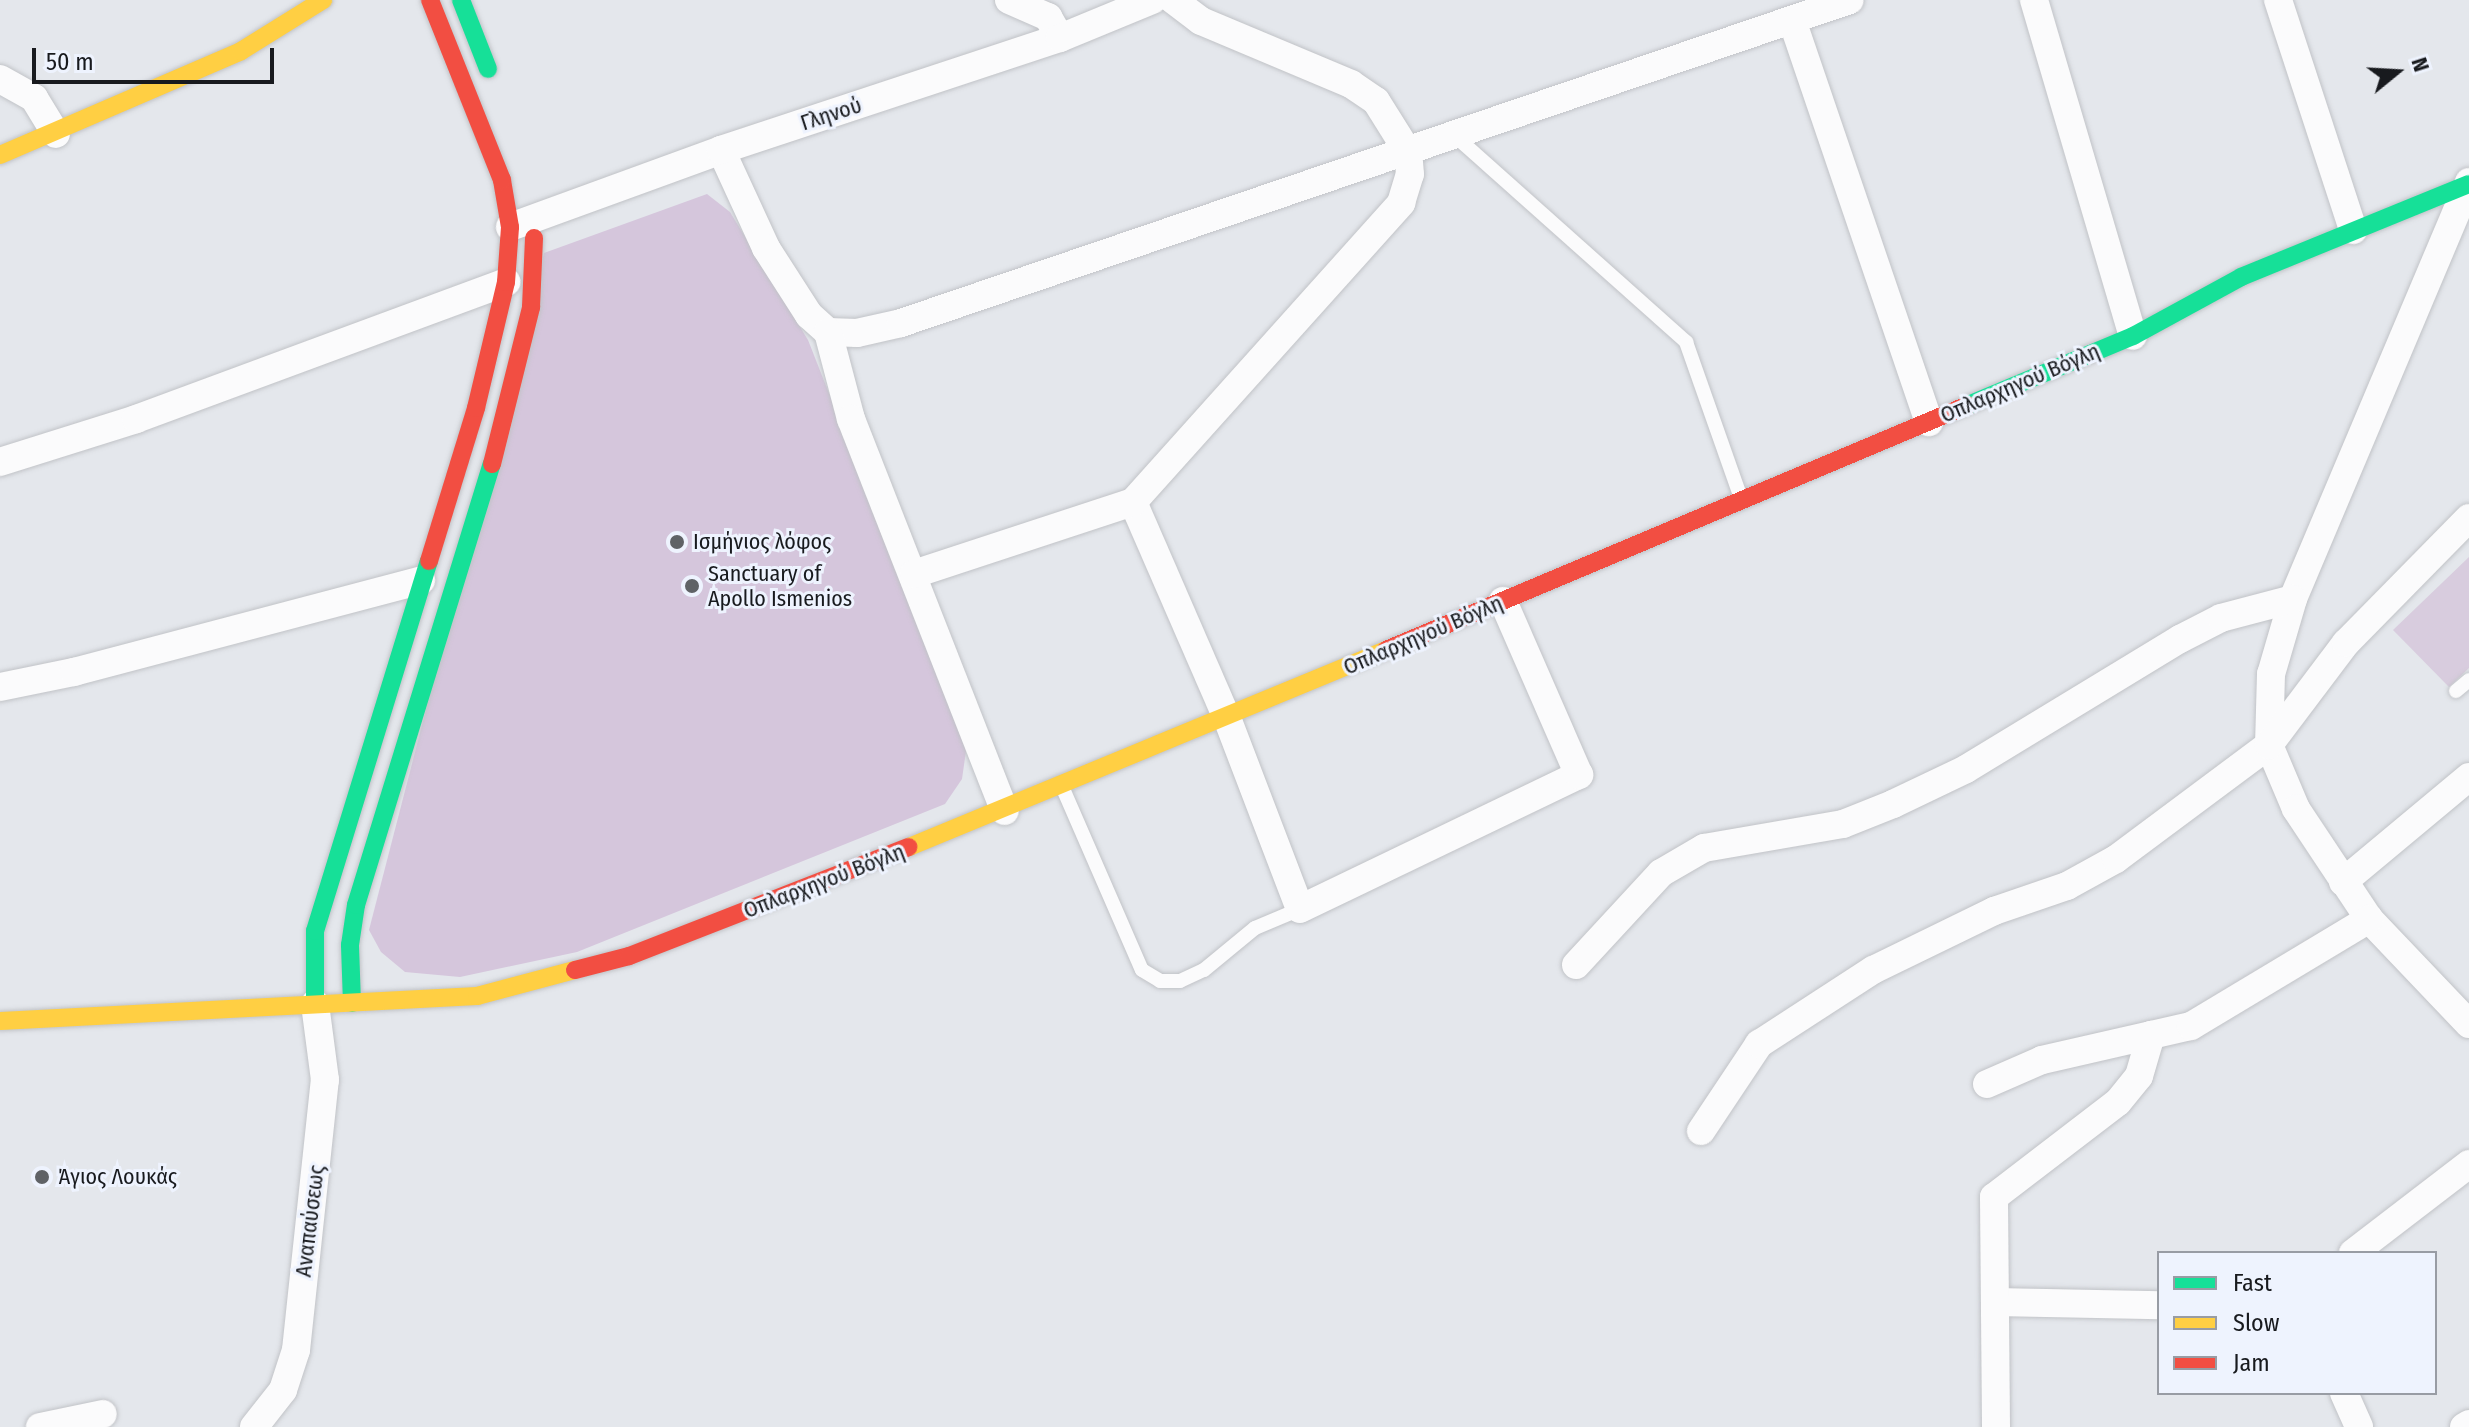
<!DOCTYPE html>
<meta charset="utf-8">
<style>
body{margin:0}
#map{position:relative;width:2469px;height:1427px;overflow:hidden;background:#e4e7ec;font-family:"Fira Sans Condensed",sans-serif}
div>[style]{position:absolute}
.green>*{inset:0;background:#d8ccde}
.forest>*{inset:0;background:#d5c6dc}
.roads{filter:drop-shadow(0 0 2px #c1c3c7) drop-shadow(0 0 2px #c1c3c7)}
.lane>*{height:14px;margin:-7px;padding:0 7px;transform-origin:7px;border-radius:7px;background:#fbfbfc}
.street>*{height:28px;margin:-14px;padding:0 14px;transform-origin:14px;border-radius:14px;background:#fbfbfc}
.fast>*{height:18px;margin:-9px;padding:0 9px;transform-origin:9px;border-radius:9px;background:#16e098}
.slow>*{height:18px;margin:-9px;padding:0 9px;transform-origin:9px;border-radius:9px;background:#ffcf43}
.jam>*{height:18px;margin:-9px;padding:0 9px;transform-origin:9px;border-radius:9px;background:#f24e42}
.dots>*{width:22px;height:22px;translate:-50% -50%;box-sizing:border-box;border:4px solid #eef3fe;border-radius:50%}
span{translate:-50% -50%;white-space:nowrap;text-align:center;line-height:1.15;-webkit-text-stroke:6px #eef3fe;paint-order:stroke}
.street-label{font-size:22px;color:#181a1e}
.poi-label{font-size:22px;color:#181a1e}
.left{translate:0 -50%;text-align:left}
.legend{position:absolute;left:2157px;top:1251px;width:280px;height:144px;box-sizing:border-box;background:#eef3fe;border:2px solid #989ca4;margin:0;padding:10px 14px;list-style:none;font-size:24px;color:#181a1e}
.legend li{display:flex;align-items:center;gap:16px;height:40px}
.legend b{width:40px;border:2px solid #989ca4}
.north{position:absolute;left:2357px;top:32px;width:80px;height:80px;-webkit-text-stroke:6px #eef3fe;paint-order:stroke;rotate:72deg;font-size:22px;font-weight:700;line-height:32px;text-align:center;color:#181a1e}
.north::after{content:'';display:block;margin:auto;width:28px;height:36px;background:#181a1e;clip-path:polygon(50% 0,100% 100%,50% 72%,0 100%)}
.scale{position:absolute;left:32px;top:48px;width:242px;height:36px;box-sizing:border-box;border:4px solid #181a1e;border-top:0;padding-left:10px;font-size:24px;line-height:28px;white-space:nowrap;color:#181a1e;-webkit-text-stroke:6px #eef3fe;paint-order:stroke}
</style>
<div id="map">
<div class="green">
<i style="clip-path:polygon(2469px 557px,2469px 668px,2449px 687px,2393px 630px)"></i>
</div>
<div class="forest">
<i style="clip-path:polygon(707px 194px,730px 212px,808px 340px,967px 744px,962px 779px,945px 804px,577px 952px,460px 977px,405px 972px,381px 952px,369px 930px,544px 253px)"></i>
</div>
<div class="roads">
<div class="lane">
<i style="left:1455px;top:136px;width:310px;rotate:41.7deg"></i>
<i style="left:1686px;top:342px;width:162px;rotate:70.6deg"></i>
<i style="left:2456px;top:691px;width:17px;rotate:-40deg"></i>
<i style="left:1064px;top:791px;width:195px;rotate:66.5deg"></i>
<i style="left:1142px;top:970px;width:21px;rotate:31deg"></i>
<i style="left:1160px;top:981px;width:20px"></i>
<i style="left:1180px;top:981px;width:26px;rotate:-25deg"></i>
<i style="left:1204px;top:970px;width:66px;rotate:-39.5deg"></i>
<i style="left:1255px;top:928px;width:49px;rotate:-22.9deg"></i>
</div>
<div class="street">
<i style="left:1009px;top:0;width:43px;rotate:23.6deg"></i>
<i style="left:1048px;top:17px;width:24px;rotate:60deg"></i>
<i style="left:2034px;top:0;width:350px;rotate:73.6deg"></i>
<i style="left:2278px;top:0;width:242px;rotate:71.9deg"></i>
<i style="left:1792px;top:20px;width:425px;rotate:71.2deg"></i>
<i style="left:0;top:79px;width:39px;rotate:29deg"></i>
<i style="left:34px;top:98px;width:42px;rotate:58.6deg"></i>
<i style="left:721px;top:150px;width:108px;rotate:65.3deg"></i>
<i style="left:766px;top:248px;width:80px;rotate:57.3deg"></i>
<i style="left:809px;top:315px;width:25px;rotate:42deg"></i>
<i style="left:828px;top:332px;width:29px;rotate:2deg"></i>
<i style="left:857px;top:333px;width:45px;rotate:-12.8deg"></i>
<i style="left:901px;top:323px;width:1002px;rotate:-18.8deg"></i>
<i style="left:2469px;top:182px;width:453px;rotate:112.9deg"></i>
<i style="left:2293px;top:599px;width:78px;rotate:106.3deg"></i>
<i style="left:2271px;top:674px;width:71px;rotate:91.6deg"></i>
<i style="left:2269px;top:745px;width:69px;rotate:67.1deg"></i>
<i style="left:2296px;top:809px;width:132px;rotate:56.4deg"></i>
<i style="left:2369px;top:919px;width:145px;rotate:46.4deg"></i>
<i style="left:510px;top:227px;width:225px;rotate:-20deg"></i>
<i style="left:721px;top:150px;width:357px;rotate:-18.3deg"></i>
<i style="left:1060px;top:38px;width:100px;rotate:-22.4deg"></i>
<i style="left:828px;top:332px;width:90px;rotate:75.2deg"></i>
<i style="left:851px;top:419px;width:421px;rotate:68.6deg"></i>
<i style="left:0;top:462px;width:143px;rotate:-17.5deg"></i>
<i style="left:136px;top:419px;width:395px;rotate:-20.3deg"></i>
<i style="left:1133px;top:502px;width:236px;rotate:66.5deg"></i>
<i style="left:1227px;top:718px;width:204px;rotate:69.1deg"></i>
<i style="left:1300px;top:909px;width:310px;rotate:-25.7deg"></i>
<i style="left:1579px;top:775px;width:190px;rotate:-113.6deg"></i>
<i style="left:914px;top:574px;width:231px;rotate:-18.2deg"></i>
<i style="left:1133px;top:502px;width:402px;rotate:-48.1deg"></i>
<i style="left:1401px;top:203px;width:30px;rotate:-73deg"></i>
<i style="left:1410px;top:174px;width:22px;rotate:-95deg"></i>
<i style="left:1408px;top:152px;width:60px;rotate:-122.1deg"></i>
<i style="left:1376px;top:101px;width:30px;rotate:-146deg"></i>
<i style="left:1351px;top:84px;width:163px;rotate:-157.2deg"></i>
<i style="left:1201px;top:21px;width:35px;rotate:-143deg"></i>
<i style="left:0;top:687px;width:76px;rotate:-11.5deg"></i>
<i style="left:74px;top:672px;width:359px;rotate:-14.8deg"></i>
<i style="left:2343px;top:882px;width:164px;rotate:-39.8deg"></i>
<i style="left:1576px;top:965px;width:125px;rotate:-47.3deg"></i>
<i style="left:1661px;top:873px;width:50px;rotate:-30.2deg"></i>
<i style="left:1704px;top:848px;width:141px;rotate:-9.8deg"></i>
<i style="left:1843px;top:824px;width:54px;rotate:-21.8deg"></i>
<i style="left:1893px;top:804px;width:81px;rotate:-25.6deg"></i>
<i style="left:1966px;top:769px;width:250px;rotate:-31.3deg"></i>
<i style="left:2180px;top:639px;width:46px;rotate:-27.1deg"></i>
<i style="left:2221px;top:618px;width:74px;rotate:-14.8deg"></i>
<i style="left:1987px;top:1084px;width:60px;rotate:-23.6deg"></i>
<i style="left:2042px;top:1060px;width:153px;rotate:-12.9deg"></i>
<i style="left:2191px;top:1026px;width:208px;rotate:-31deg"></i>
<i style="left:1701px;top:1131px;width:105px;rotate:-56.3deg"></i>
<i style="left:1759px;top:1044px;width:136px;rotate:-33deg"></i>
<i style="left:1873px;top:970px;width:135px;rotate:-26deg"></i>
<i style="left:1994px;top:911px;width:77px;rotate:-18.9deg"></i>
<i style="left:2067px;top:886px;width:56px;rotate:-28.9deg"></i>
<i style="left:2116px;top:859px;width:191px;rotate:-36.7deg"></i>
<i style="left:2269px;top:745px;width:128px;rotate:-53deg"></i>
<i style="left:2346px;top:643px;width:175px;rotate:-45.5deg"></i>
<i style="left:2353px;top:1253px;width:146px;rotate:-37.5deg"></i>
<i style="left:1996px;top:1302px;width:163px;rotate:1.1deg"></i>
<i style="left:2344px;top:1393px;width:37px;rotate:66deg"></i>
<i style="left:40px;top:1427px;width:64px;rotate:-11.7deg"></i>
<i style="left:254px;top:1427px;width:47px;rotate:-51.9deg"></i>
<i style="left:283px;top:1390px;width:42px;rotate:-72deg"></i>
<i style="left:296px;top:1350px;width:272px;rotate:-83.9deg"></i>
<i style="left:325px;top:1080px;width:77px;rotate:-97.5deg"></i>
<i style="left:1996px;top:1427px;width:230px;rotate:-90.5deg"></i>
<i style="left:1994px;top:1197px;width:156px;rotate:-37.5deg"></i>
<i style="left:2118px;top:1102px;width:33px;rotate:-51deg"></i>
<i style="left:2139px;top:1076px;width:43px;rotate:-73.7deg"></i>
<i style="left:2464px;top:1427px;width:6px;rotate:-31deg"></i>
</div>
<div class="fast">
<i style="left:461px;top:0;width:74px;rotate:68.6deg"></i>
<i style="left:1968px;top:405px;width:179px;rotate:-22.7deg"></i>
<i style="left:2133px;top:336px;width:123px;rotate:-28.6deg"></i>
<i style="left:2241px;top:277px;width:246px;rotate:-22.2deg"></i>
<i style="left:352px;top:1003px;width:58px;rotate:-92deg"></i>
<i style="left:350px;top:945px;width:40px;rotate:-81.5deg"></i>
<i style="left:356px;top:905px;width:461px;rotate:-72.9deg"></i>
<i style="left:315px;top:1004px;width:73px;rotate:-90deg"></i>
<i style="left:315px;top:931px;width:387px;rotate:-72.9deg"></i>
</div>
<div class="slow">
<i style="left:0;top:155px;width:262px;rotate:-23.3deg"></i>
<i style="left:241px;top:51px;width:97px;rotate:-31.9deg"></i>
<i style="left:909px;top:847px;width:516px;rotate:-22.44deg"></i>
<i style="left:0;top:1021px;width:478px;rotate:-3deg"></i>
<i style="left:477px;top:996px;width:101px;rotate:-14.9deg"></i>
</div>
<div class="jam">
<i style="left:492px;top:464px;width:162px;rotate:-76deg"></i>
<i style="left:531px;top:307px;width:69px;rotate:-87.5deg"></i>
<i style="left:429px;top:561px;width:160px;rotate:-72.9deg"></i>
<i style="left:476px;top:408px;width:130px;rotate:-76.6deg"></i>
<i style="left:506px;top:282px;width:55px;rotate:-85.8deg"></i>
<i style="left:510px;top:227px;width:48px;rotate:-99.7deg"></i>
<i style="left:502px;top:180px;width:194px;rotate:-111.8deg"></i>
<i style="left:1386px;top:650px;width:631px;rotate:-22.83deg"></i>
<i style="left:575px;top:970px;width:56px;rotate:-14.5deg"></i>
<i style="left:629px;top:956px;width:300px;rotate:-21.3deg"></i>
</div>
</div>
<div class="dots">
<i style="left:677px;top:542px;background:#5f6266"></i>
<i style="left:692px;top:586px;background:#5f6266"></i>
<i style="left:42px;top:1177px;background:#5f6266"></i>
</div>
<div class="street-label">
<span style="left:831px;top:114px;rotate:-18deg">Γληνού</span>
<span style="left:2020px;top:383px;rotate:-23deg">Οπλαρχηγού Βόγλη</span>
<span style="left:1423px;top:635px;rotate:-23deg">Οπλαρχηγού Βόγλη</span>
<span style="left:824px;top:881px;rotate:-21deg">Οπλαρχηγού Βόγλη</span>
<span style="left:310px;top:1221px;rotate:-83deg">Αναπαύσεως</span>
</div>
<div class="poi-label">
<span class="left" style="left:693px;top:542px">Ισμήνιος λόφος</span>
<span class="left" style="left:708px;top:586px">Sanctuary of<br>Apollo Ismenios</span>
<span class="left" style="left:58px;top:1177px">Άγιος Λουκάς</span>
</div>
<ul class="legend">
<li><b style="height:10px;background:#16e098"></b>Fast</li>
<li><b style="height:10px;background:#ffcf43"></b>Slow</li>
<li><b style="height:10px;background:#f24e42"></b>Jam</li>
</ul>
<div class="north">N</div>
<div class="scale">50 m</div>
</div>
